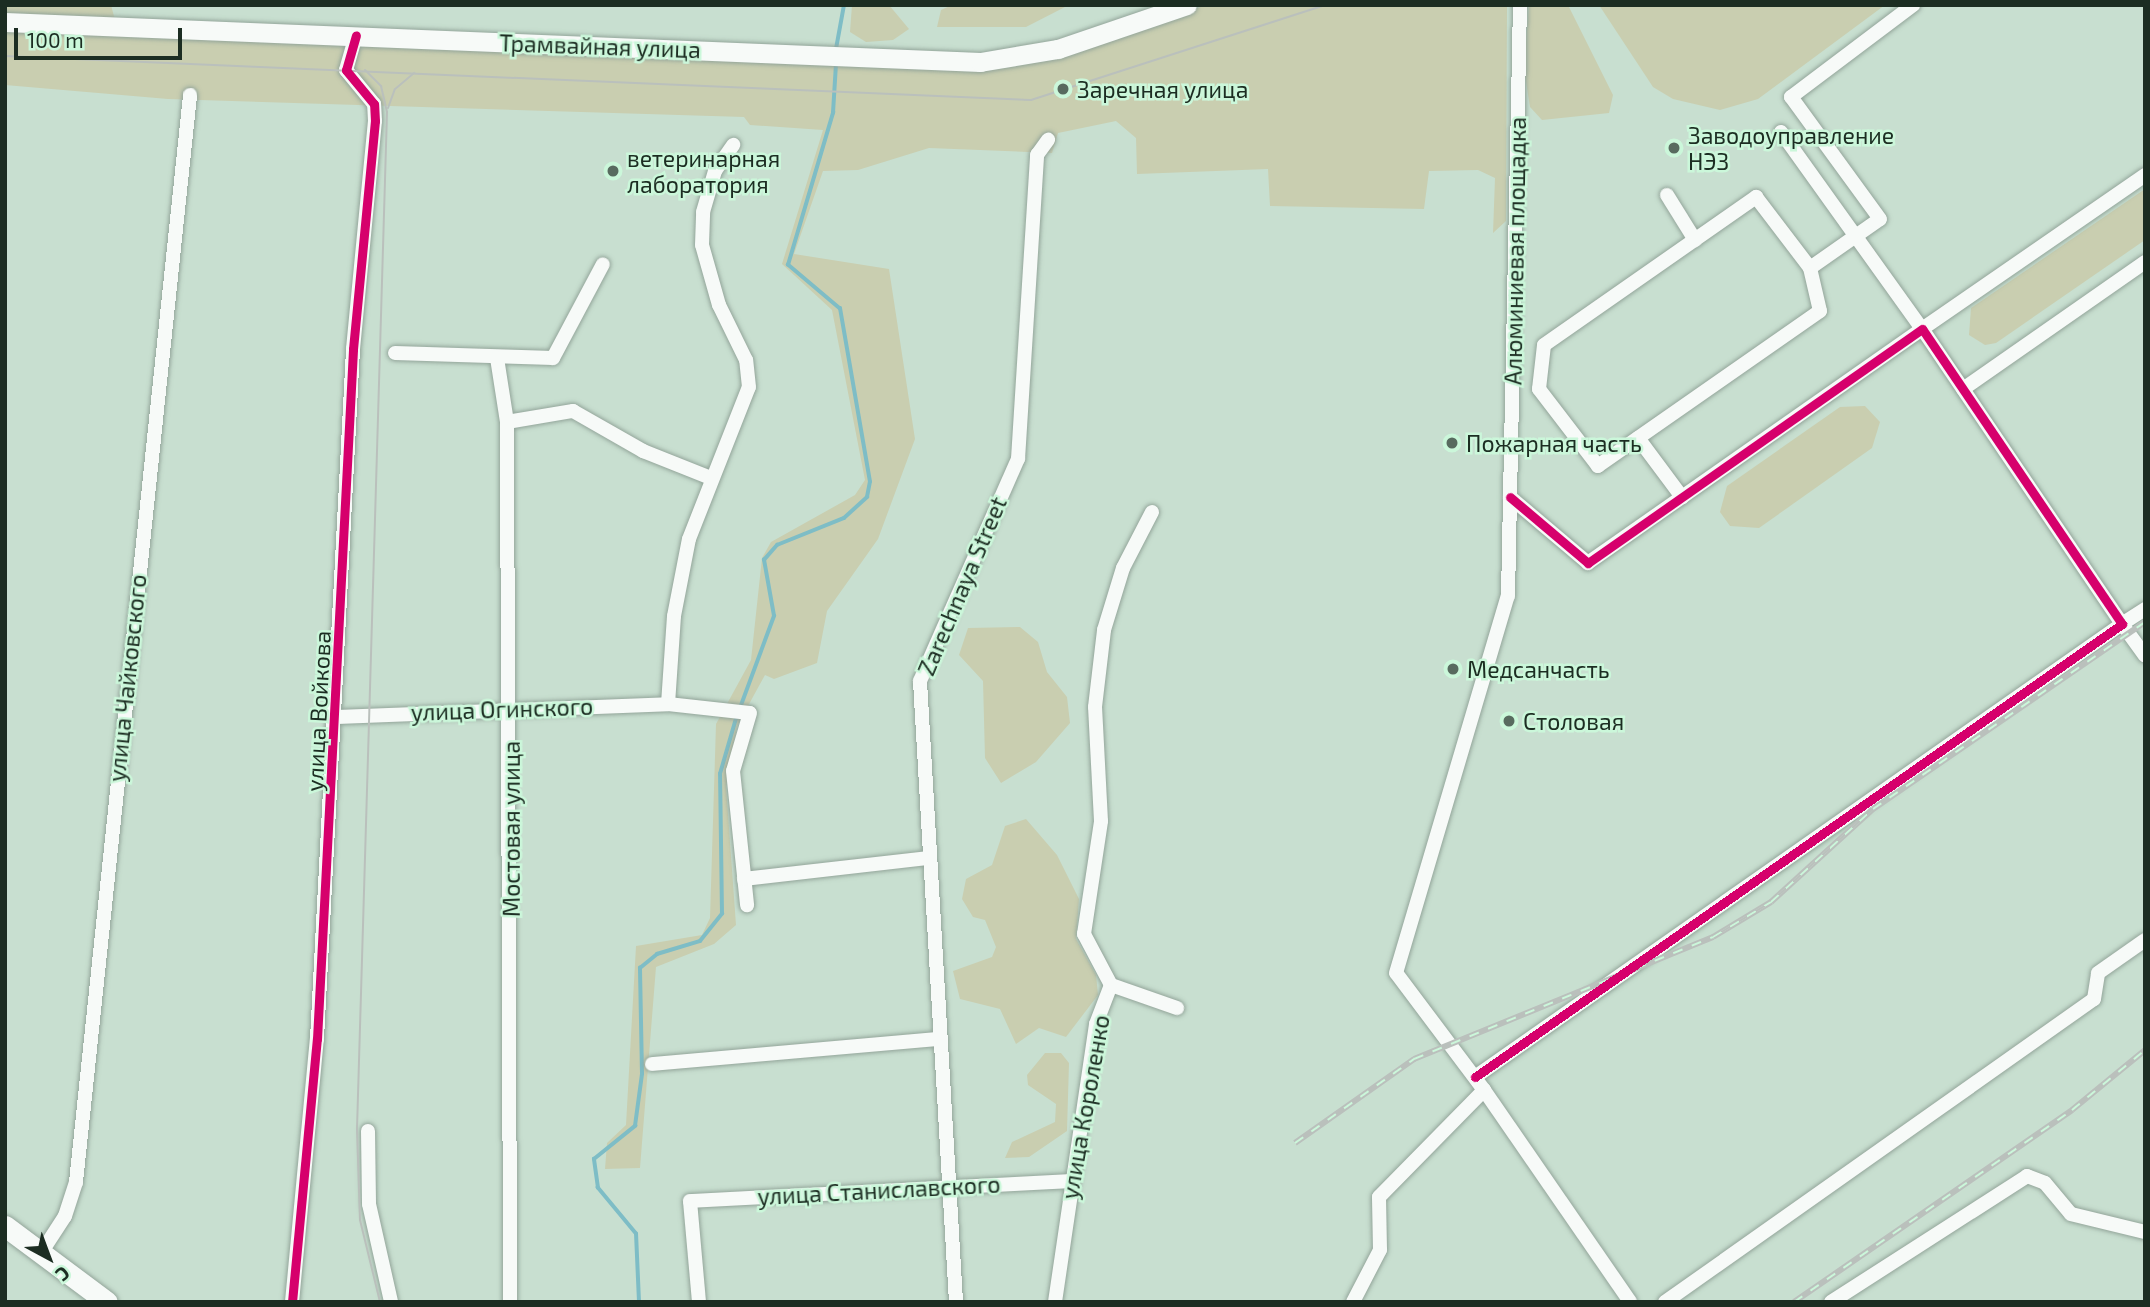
<!DOCTYPE html>
<meta charset="utf-8">
<style>
body{margin:0}
#map{position:relative;width:2150px;height:1307px;overflow:hidden;background:#c8dfd0;font-family:"Exo 2",sans-serif}
div>[style]{position:absolute}
.green>*{inset:0;background:#c9ceb0}
.stream>*{height:3.5px;margin:-1.75px;padding:0 1.75px;transform-origin:1.75px;border-radius:1.75px;background:#7ebdc6}
.roads{filter:drop-shadow(0 0 2px #93a59a) drop-shadow(0 0 2px #93a59a)}
.street>*{height:14px;margin:-7px;padding:0 7px;transform-origin:7px;border-radius:7px;background:#f7faf8}
.secondary>*{height:19px;margin:-9.5px;padding:0 9.5px;transform-origin:9.5px;border-radius:9.5px;background:#f7faf8}
.primary>*{height:21px;margin:-10.5px;padding:0 10.5px;transform-origin:10.5px;border-radius:10.5px;background:#f7faf8}
.tram>*{height:2px;margin:-1px;padding:0 1px;transform-origin:1px;border-radius:1px;background:#bac0bc}
.rail>*{height:6px;margin-top:-3px;transform-origin:0;background:repeating-linear-gradient(90deg,#cbf7da 0 10px,#bac0bc 0 20px);box-sizing:border-box;border-block:2px solid #bac0bc}
.cycleway>*{height:9px;margin:-4.5px;padding:0 4.5px;transform-origin:4.5px;border-radius:4.5px;background:#d6006c}
.dots>*{width:19px;height:19px;translate:-50% -50%;box-sizing:border-box;border:4px solid #cbf7da;border-radius:50%}
span{translate:-50% -50%;white-space:nowrap;text-align:center;line-height:1.15;-webkit-text-stroke:5px #cbf7da;paint-order:stroke}
.street-label{font-size:23px;color:#1c2d22}
.poi-label{font-size:23px;color:#1c2d22}
.left{translate:0 -50%;text-align:left}
.frame{position:absolute;inset:0;border:7px solid #1c2d22;pointer-events:none}
.north{position:absolute;left:14px;top:1223px;width:70px;height:70px;-webkit-text-stroke:5px #cbf7da;paint-order:stroke;rotate:139deg;font-size:19px;font-weight:700;line-height:28px;text-align:center;color:#1c2d22}
.north::after{content:'';display:block;margin:auto;width:24px;height:32px;background:#1c2d22;clip-path:polygon(50% 0,100% 100%,50% 72%,0 100%)}
.scale{position:absolute;left:14px;top:28px;width:168px;height:32px;box-sizing:border-box;border:4px solid #1c2d22;border-top:0;padding-left:9px;font-size:21px;line-height:24px;white-space:nowrap;color:#1c2d22;-webkit-text-stroke:5px #cbf7da;paint-order:stroke}
</style>
<div id="map">
<div class="green">
<i style="clip-path:polygon(5px 5px,111px 5px,115px 20px,5px 15px)"></i>
<i style="clip-path:polygon(852px 5px,889px 5px,909px 29px,893px 40px,866px 42px,850px 32px)"></i>
<i style="clip-path:polygon(952px 5px,1064px 5px,1065px 7px,1026px 27px,937px 27px,941px 10px)"></i>
<i style="clip-path:polygon(1206px 5px,1507px 5px,1506px 221px,1493px 233px,1495px 178px,1478px 170px,1429px 171px,1424px 209px,1270px 206px,1268px 169px,1137px 174px,1136px 138px,1116px 121px,1058px 133px,1052px 153px,929px 148px,858px 170px,823px 171px,794px 254px,889px 269px,915px 439px,878px 539px,827px 611px,817px 663px,774px 679px,765px 675px,737px 726px,726px 787px,736px 925px,714px 944px,656px 967px,640px 1168px,605px 1169px,607px 1143px,626px 1125px,636px 946px,702px 935px,710px 918px,716px 724px,751px 660px,762px 558px,771px 542px,855px 495px,865px 480px,832px 310px,782px 264px,823px 130px,750px 125px,744px 117px,168px 99px,5px 85px,5px 28px,993px 68px,1060px 56px)"></i>
<i style="clip-path:polygon(1529px 5px,1568px 5px,1613px 95px,1609px 113px,1542px 120px,1530px 107px,1524px 69px)"></i>
<i style="clip-path:polygon(1599px 5px,1885px 5px,1758px 99px,1720px 110px,1673px 99px,1653px 87px)"></i>
<i style="clip-path:polygon(2145px 189px,2145px 240px,1996px 343px,1985px 345px,1969px 335px,1971px 308px)"></i>
<i style="clip-path:polygon(1865px 406px,1880px 422px,1872px 448px,1759px 528px,1730px 526px,1720px 512px,1727px 486px,1840px 407px)"></i>
<i style="clip-path:polygon(1020px 627px,1038px 642px,1047px 672px,1067px 697px,1070px 723px,1036px 762px,1001px 783px,985px 758px,983px 681px,959px 655px,968px 628px)"></i>
<i style="clip-path:polygon(1026px 819px,1057px 855px,1079px 899px,1076px 939px,1096px 975px,1098px 995px,1066px 1037px,1039px 1028px,1016px 1044px,1000px 1009px,960px 999px,953px 971px,992px 957px,996px 947px,985px 920px,973px 917px,962px 899px,966px 879px,992px 865px,1005px 826px)"></i>
<i style="clip-path:polygon(1045px 1053px,1061px 1053px,1069px 1063px,1067px 1131px,1029px 1157px,1005px 1158px,1012px 1142px,1055px 1122px,1056px 1104px,1028px 1085px,1027px 1075px)"></i>
</div>
<div class="stream">
<i style="left:836px;top:49px;width:45px;rotate:-79.7deg"></i>
<i style="left:740px;top:708px;width:98px;rotate:-69.7deg"></i>
<i style="left:774px;top:616px;width:57px;rotate:-100.1deg"></i>
<i style="left:764px;top:560px;width:20px;rotate:-49deg"></i>
<i style="left:777px;top:545px;width:72px;rotate:-21.9deg"></i>
<i style="left:844px;top:518px;width:31px;rotate:-42deg"></i>
<i style="left:867px;top:497px;width:15px;rotate:-79deg"></i>
<i style="left:870px;top:482px;width:176px;rotate:-99.8deg"></i>
<i style="left:840px;top:309px;width:68px;rotate:-139.8deg"></i>
<i style="left:788px;top:265px;width:159px;rotate:-73.5deg"></i>
<i style="left:833px;top:113px;width:49px;rotate:-86.5deg"></i>
<i style="left:639px;top:1302px;width:68px;rotate:-92.5deg"></i>
<i style="left:636px;top:1234px;width:60px;rotate:-129.6deg"></i>
<i style="left:598px;top:1188px;width:29px;rotate:-98deg"></i>
<i style="left:594px;top:1159px;width:53px;rotate:-38.8deg"></i>
<i style="left:635px;top:1126px;width:52px;rotate:-82.3deg"></i>
<i style="left:642px;top:1074px;width:106px;rotate:-91.1deg"></i>
<i style="left:640px;top:968px;width:22px;rotate:-39deg"></i>
<i style="left:657px;top:954px;width:45px;rotate:-16.8deg"></i>
<i style="left:700px;top:941px;width:35px;rotate:-51deg"></i>
<i style="left:722px;top:914px;width:140px;rotate:-90.8deg"></i>
<i style="left:720px;top:774px;width:61px;rotate:-73.9deg"></i>
</div>
<div class="roads">
<div class="street">
<i style="left:1781px;top:132px;width:242px;rotate:54.4deg"></i>
<i style="left:1922px;top:329px;width:271px;rotate:-34.6deg"></i>
<i style="left:1667px;top:195px;width:53px;rotate:58.1deg"></i>
<i style="left:1810px;top:268px;width:44px;rotate:76.9deg"></i>
<i style="left:1820px;top:311px;width:271px;rotate:145.1deg"></i>
<i style="left:1598px;top:466px;width:97px;rotate:-127.5deg"></i>
<i style="left:1539px;top:389px;width:44px;rotate:-83.5deg"></i>
<i style="left:1544px;top:345px;width:259px;rotate:-34.9deg"></i>
<i style="left:1756px;top:197px;width:89px;rotate:52.7deg"></i>
<i style="left:1810px;top:268px;width:85px;rotate:-35deg"></i>
<i style="left:1880px;top:219px;width:151px;rotate:-126.1deg"></i>
<i style="left:1791px;top:97px;width:153px;rotate:-37deg"></i>
<i style="left:395px;top:353px;width:158px;rotate:1.8deg"></i>
<i style="left:553px;top:358px;width:106px;rotate:-62deg"></i>
<i style="left:497px;top:358px;width:65px;rotate:81.1deg"></i>
<i style="left:507px;top:422px;width:880px;rotate:89.8deg"></i>
<i style="left:1963px;top:389px;width:222px;rotate:-34.9deg"></i>
<i style="left:507px;top:422px;width:67px;rotate:-9.5deg"></i>
<i style="left:573px;top:411px;width:81px;rotate:29.7deg"></i>
<i style="left:643px;top:451px;width:73px;rotate:21.7deg"></i>
<i style="left:1638px;top:438px;width:74px;rotate:53.3deg"></i>
<i style="left:2145px;top:609px;width:27px;rotate:147deg"></i>
<i style="left:2122px;top:624px;width:39px;rotate:54deg"></i>
<i style="left:668px;top:704px;width:88px;rotate:-86.1deg"></i>
<i style="left:674px;top:616px;width:78px;rotate:-79deg"></i>
<i style="left:689px;top:539px;width:163px;rotate:-68.5deg"></i>
<i style="left:749px;top:387px;width:27px;rotate:-96deg"></i>
<i style="left:746px;top:360px;width:61px;rotate:-116.1deg"></i>
<i style="left:719px;top:305px;width:62px;rotate:-105.8deg"></i>
<i style="left:702px;top:245px;width:33px;rotate:-88deg"></i>
<i style="left:703px;top:212px;width:43px;rotate:-73.7deg"></i>
<i style="left:715px;top:171px;width:32px;rotate:-55deg"></i>
<i style="left:337px;top:717px;width:331px;rotate:-2.2deg"></i>
<i style="left:668px;top:704px;width:82px;rotate:6.3deg"></i>
<i style="left:750px;top:713px;width:60px;rotate:106.3deg"></i>
<i style="left:733px;top:771px;width:135px;rotate:84deg"></i>
<i style="left:744px;top:879px;width:186px;rotate:-6.5deg"></i>
<i style="left:1111px;top:985px;width:70px;rotate:19.2deg"></i>
<i style="left:652px;top:1064px;width:288px;rotate:-5deg"></i>
<i style="left:1475px;top:1077px;width:790px;rotate:-35deg"></i>
<i style="left:2122px;top:624px;width:356px;rotate:-124.1deg"></i>
<i style="left:1922px;top:329px;width:408px;rotate:145deg"></i>
<i style="left:1588px;top:563px;width:102px;rotate:-139.8deg"></i>
<i style="left:1484px;top:1090px;width:257px;rotate:55.4deg"></i>
<i style="left:368px;top:1131px;width:73px;rotate:89.2deg"></i>
<i style="left:369px;top:1204px;width:100px;rotate:77.3deg"></i>
<i style="left:41px;top:1253px;width:44px;rotate:-57deg"></i>
<i style="left:65px;top:1216px;width:36px;rotate:-72deg"></i>
<i style="left:76px;top:1182px;width:1093px;rotate:-84.01deg"></i>
<i style="left:292px;top:1302px;width:264px;rotate:-84.6deg"></i>
<i style="left:317px;top:1039px;width:691px;rotate:-87.01deg"></i>
<i style="left:353px;top:349px;width:229px;rotate:-84.5deg"></i>
<i style="left:375px;top:121px;width:17px;rotate:-93deg"></i>
<i style="left:374px;top:104px;width:44px;rotate:-129.5deg"></i>
<i style="left:346px;top:70px;width:36px;rotate:-74deg"></i>
<i style="left:699px;top:1302px;width:101px;rotate:-95.1deg"></i>
<i style="left:690px;top:1201px;width:380px;rotate:-3deg"></i>
<i style="left:956px;top:1302px;width:622px;rotate:-93.32deg"></i>
<i style="left:920px;top:681px;width:243px;rotate:-66.2deg"></i>
<i style="left:1018px;top:459px;width:305px;rotate:-86.4deg"></i>
<i style="left:1037px;top:155px;width:19px;rotate:-54deg"></i>
<i style="left:1055px;top:1302px;width:281px;rotate:-81.6deg"></i>
<i style="left:1096px;top:1024px;width:42px;rotate:-69deg"></i>
<i style="left:1111px;top:985px;width:58px;rotate:-117.9deg"></i>
<i style="left:1084px;top:934px;width:114px;rotate:-81.4deg"></i>
<i style="left:1101px;top:821px;width:114px;rotate:-93deg"></i>
<i style="left:1095px;top:707px;width:78px;rotate:-83.3deg"></i>
<i style="left:1104px;top:630px;width:65px;rotate:-73deg"></i>
<i style="left:1123px;top:568px;width:63px;rotate:-62.6deg"></i>
<i style="left:1353px;top:1302px;width:59px;rotate:-62.6deg"></i>
<i style="left:1380px;top:1250px;width:53px;rotate:-91.1deg"></i>
<i style="left:1379px;top:1197px;width:150px;rotate:-45.5deg"></i>
<i style="left:1484px;top:1090px;width:146px;rotate:-126.9deg"></i>
<i style="left:1396px;top:973px;width:393px;rotate:-73.5deg"></i>
<i style="left:1508px;top:596px;width:591px;rotate:-88.84deg"></i>
<i style="left:1665px;top:1302px;width:525px;rotate:-35.23deg"></i>
<i style="left:2094px;top:999px;width:26px;rotate:-81deg"></i>
<i style="left:2098px;top:973px;width:57px;rotate:-35.1deg"></i>
<i style="left:1831px;top:1302px;width:233px;rotate:-32.7deg"></i>
<i style="left:2027px;top:1176px;width:19px;rotate:21deg"></i>
<i style="left:2045px;top:1183px;width:40px;rotate:50deg"></i>
<i style="left:2071px;top:1214px;width:76px;rotate:13.7deg"></i>
</div>
<div class="secondary">
<i style="left:5px;top:22px;width:976px;rotate:2.35deg"></i>
<i style="left:980px;top:62px;width:79px;rotate:-9.5deg"></i>
<i style="left:1058px;top:49px;width:136px;rotate:-18.8deg"></i>
</div>
<div class="primary">
<i style="left:5px;top:1226px;width:127px;rotate:36.7deg"></i>
</div>
</div>
<div class="tram">
<i style="left:5px;top:56px;width:1027px;rotate:2.46deg"></i>
<i style="left:1031px;top:100px;width:310px;rotate:-17.9deg"></i>
<i style="left:365px;top:70px;width:23px;rotate:45deg"></i>
<i style="left:381px;top:86px;width:27px;rotate:77deg"></i>
<i style="left:387px;top:112px;width:1018px;rotate:91.69deg"></i>
<i style="left:357px;top:1130px;width:90px;rotate:88.1deg"></i>
<i style="left:360px;top:1220px;width:84px;rotate:76.3deg"></i>
<i style="left:388px;top:108px;width:20px;rotate:-70deg"></i>
<i style="left:395px;top:89px;width:25px;rotate:-40deg"></i>
</div>
<div class="rail">
<i style="left:1295px;top:1143px;width:146px;rotate:-35.2deg"></i>
<i style="left:1414px;top:1059px;width:323px;rotate:-22.2deg"></i>
<i style="left:1713px;top:937px;width:68px;rotate:-31.1deg"></i>
<i style="left:1771px;top:902px;width:138px;rotate:-42.4deg"></i>
<i style="left:1873px;top:809px;width:330px;rotate:-34.5deg"></i>
<i style="left:1794px;top:1302px;width:338px;rotate:-34.6deg"></i>
<i style="left:2072px;top:1110px;width:94px;rotate:-39.4deg"></i>
</div>
<div class="cycleway">
<i style="left:1475px;top:1077px;width:790px;rotate:-35deg"></i>
<i style="left:2122px;top:624px;width:356px;rotate:-124.1deg"></i>
<i style="left:1922px;top:329px;width:408px;rotate:145deg"></i>
<i style="left:1588px;top:563px;width:102px;rotate:-139.8deg"></i>
<i style="left:292px;top:1302px;width:264px;rotate:-84.6deg"></i>
<i style="left:317px;top:1039px;width:691px;rotate:-87.01deg"></i>
<i style="left:353px;top:349px;width:229px;rotate:-84.5deg"></i>
<i style="left:375px;top:121px;width:17px;rotate:-93deg"></i>
<i style="left:374px;top:104px;width:44px;rotate:-129.5deg"></i>
<i style="left:346px;top:70px;width:36px;rotate:-74deg"></i>
</div>
<div class="dots">
<i style="left:1063px;top:89px;background:#586b5f"></i>
<i style="left:1674px;top:148px;background:#586b5f"></i>
<i style="left:613px;top:171px;background:#586b5f"></i>
<i style="left:1452px;top:443px;background:#586b5f"></i>
<i style="left:1453px;top:669px;background:#586b5f"></i>
<i style="left:1509px;top:721px;background:#586b5f"></i>
</div>
<div class="street-label">
<span style="left:600px;top:46px;rotate:2deg">Трамвайная улица</span>
<span style="left:1515px;top:251px;rotate:-89deg">Алюминиевая площадка</span>
<span style="left:962px;top:586px;rotate:-67deg">Zarechnaya Street</span>
<span style="left:127px;top:678px;rotate:-84deg">улица Чайковского</span>
<span style="left:502px;top:709px;rotate:-2deg">улица Огинского</span>
<span style="left:318px;top:711px;rotate:-87deg">улица Войкова</span>
<span style="left:511px;top:829px;rotate:-90deg">Мостовая улица</span>
<span style="left:1085px;top:1107px;rotate:-80deg">улица Короленко</span>
<span style="left:879px;top:1190px;rotate:-3deg">улица Станиславского</span>
</div>
<div class="poi-label">
<span class="left" style="left:1077px;top:89px">Заречная улица</span>
<span class="left" style="left:1688px;top:148px">Заводоуправление<br>НЭЗ</span>
<span class="left" style="left:627px;top:171px">ветеринарная<br>лаборатория</span>
<span class="left" style="left:1466px;top:443px">Пожарная часть</span>
<span class="left" style="left:1467px;top:669px">Медсанчасть</span>
<span class="left" style="left:1523px;top:721px">Столовая</span>
</div>
<div class="frame"></div>
<div class="north">С</div>
<div class="scale">100 m</div>
</div>
